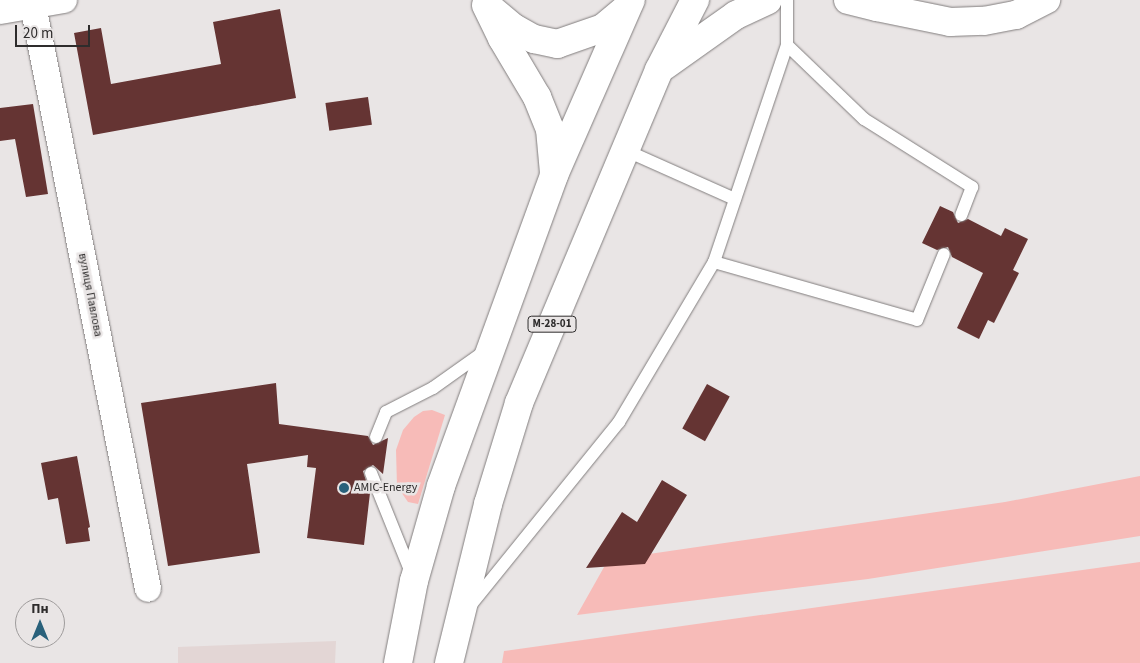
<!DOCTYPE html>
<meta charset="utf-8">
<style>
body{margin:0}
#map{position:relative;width:1140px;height:663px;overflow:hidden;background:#e9e5e5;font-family:"Source Sans 3",sans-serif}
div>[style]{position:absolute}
.built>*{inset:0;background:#e3d6d5}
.green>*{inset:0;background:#f7bbb8}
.building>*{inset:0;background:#653433;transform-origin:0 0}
.roads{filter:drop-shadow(0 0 1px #817d7d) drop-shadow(0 0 1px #817d7d)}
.service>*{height:12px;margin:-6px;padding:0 6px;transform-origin:6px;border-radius:6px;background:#fff}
.minor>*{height:26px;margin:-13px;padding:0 13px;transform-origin:13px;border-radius:13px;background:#fff}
.tertiary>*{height:28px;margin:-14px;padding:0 14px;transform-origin:14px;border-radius:14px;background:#fff}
.trunk>*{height:28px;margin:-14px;padding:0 14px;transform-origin:14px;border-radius:14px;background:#fff}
.dots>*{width:14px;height:14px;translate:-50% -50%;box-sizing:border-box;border:2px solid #e9e5e5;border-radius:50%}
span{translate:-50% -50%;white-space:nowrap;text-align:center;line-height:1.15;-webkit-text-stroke:5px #e9e5e5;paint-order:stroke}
.shield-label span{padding:1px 4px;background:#e9e5e5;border:1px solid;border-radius:4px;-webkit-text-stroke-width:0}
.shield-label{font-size:11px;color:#2e2c2c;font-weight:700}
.street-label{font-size:12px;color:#2e2c2c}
.poi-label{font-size:12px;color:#2e2c2c}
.left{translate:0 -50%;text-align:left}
.north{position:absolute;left:15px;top:598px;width:50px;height:50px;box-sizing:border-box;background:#e9e5e5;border:1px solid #9e9b9b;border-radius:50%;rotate:0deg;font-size:14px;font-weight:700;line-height:20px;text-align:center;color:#2e2c2c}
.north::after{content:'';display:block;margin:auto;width:18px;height:22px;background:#29617b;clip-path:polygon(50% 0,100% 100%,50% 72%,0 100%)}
.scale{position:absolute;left:15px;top:25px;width:75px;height:22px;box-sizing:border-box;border:2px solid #2e2c2c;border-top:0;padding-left:6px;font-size:15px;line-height:18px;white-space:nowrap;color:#2e2c2c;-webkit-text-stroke:4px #e9e5e5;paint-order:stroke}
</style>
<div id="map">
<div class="built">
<i style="clip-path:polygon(336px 641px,335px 663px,178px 663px,178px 647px)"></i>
</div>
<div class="green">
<i style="clip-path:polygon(432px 410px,445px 415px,418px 504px,408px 502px,397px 486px,396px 450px,403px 430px,414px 417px,423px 411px)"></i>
<i style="clip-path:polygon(1140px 476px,1140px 536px,868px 579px,577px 615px,608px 560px,1005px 502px)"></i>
<i style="clip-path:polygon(1140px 562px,1140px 663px,502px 663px,504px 651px)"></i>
</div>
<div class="building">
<i style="clip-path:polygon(280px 9px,296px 98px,93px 135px,74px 33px,101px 28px,111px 84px,221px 64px,213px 22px)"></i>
<i style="left:368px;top:97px;width:28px;height:43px;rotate:82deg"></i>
<i style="clip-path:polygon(33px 104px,48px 194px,26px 197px,15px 139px,0 141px,0 108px)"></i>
<i style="clip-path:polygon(940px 206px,953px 212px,958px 223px,968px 219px,1001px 236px,1005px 228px,1028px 239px,1013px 270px,1019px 273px,994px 323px,988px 320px,979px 339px,957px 328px,983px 273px,952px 257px,948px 247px,937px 250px,922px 243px)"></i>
<i style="clip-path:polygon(276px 383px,279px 424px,368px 436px,373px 445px,388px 438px,383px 474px,373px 465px,363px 471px,370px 493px,364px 545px,307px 538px,316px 468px,307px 467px,308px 455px,247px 464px,260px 553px,168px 566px,141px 403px)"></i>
<i style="left:707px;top:384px;width:26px;height:51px;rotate:29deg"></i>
<i style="clip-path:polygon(77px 456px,90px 527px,88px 528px,90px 541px,66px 544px,58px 498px,48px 500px,41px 463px)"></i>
<i style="clip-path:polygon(662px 480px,687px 495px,645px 564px,586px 568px,622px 512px,637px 522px)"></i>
</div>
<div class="roads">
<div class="service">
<i style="left:787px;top:0;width:45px;rotate:90deg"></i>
<i style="left:787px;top:45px;width:107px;rotate:43.9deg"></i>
<i style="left:864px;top:119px;width:128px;rotate:32.2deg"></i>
<i style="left:972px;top:187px;width:30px;rotate:111deg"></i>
<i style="left:627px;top:151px;width:118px;rotate:24deg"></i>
<i style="left:714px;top:262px;width:229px;rotate:-71.4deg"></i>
<i style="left:376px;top:437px;width:27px;rotate:-68deg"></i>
<i style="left:386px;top:412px;width:53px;rotate:-27.1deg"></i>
<i style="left:433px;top:388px;width:64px;rotate:-35.4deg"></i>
<i style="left:371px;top:473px;width:110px;rotate:68.1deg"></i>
<i style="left:470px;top:606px;width:237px;rotate:-51deg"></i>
<i style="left:619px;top:422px;width:186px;rotate:-59.3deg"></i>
<i style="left:714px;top:262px;width:211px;rotate:15.9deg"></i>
<i style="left:917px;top:320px;width:71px;rotate:-67.8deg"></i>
</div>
<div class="minor">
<i style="left:32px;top:0;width:600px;rotate:78.86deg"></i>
<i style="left:0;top:11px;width:65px;rotate:-9.8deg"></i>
</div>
<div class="tertiary">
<i style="left:877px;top:7px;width:75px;rotate:11.6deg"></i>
<i style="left:950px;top:22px;width:34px;rotate:-2deg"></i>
<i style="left:984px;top:21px;width:33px;rotate:-11deg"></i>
<i style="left:1016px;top:15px;width:34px;rotate:-27deg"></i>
</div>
<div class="trunk">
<i style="left:848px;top:0;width:30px;rotate:14deg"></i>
<i style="left:486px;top:5px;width:37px;rotate:64deg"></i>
<i style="left:502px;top:38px;width:69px;rotate:59.3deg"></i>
<i style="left:537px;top:97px;width:35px;rotate:68deg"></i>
<i style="left:550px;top:129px;width:44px;rotate:84.8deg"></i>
<i style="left:491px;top:9px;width:30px;rotate:40deg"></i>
<i style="left:514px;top:28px;width:23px;rotate:29deg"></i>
<i style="left:534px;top:39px;width:24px;rotate:12deg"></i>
<i style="left:557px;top:44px;width:49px;rotate:-19.2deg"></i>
<i style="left:603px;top:28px;width:30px;rotate:-40deg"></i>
<i style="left:664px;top:66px;width:88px;rotate:-35.3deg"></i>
<i style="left:736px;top:15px;width:35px;rotate:-25deg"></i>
<i style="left:398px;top:663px;width:84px;rotate:-79deg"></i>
<i style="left:414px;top:581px;width:99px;rotate:-74.1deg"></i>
<i style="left:441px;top:486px;width:331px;rotate:-70deg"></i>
<i style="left:554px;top:175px;width:191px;rotate:-66.3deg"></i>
<i style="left:449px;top:663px;width:164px;rotate:-76.2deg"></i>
<i style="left:488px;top:504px;width:106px;rotate:-72.9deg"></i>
<i style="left:519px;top:403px;width:361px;rotate:-67.2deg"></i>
<i style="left:659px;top:70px;width:79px;rotate:-62.8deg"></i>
</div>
</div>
<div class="dots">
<i style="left:344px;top:488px;background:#29617b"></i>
</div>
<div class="shield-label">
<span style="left:552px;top:324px">М-28-01</span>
</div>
<div class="street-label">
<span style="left:90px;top:295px;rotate:79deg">вулиця Павлова</span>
</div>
<div class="poi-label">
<span class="left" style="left:354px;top:488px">AMIC-Energy</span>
</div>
<div class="north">Пн</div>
<div class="scale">20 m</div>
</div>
